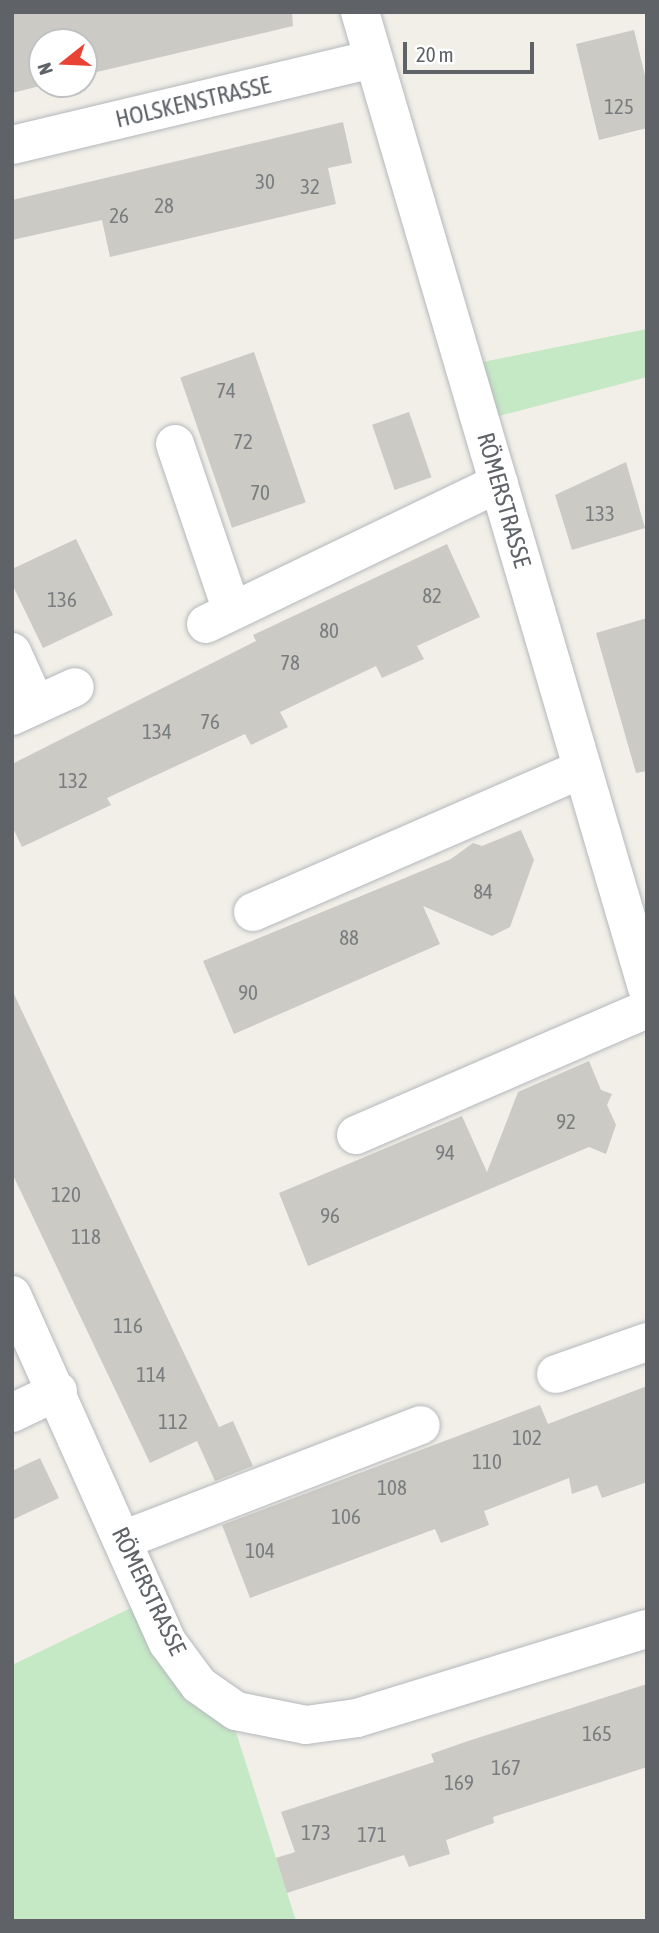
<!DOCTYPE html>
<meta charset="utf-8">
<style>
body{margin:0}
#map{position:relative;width:659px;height:1933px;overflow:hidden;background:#f1efe8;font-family:"Asap Condensed",sans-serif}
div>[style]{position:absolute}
.green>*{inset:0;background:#c5e8c5}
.building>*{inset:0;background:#cccac5;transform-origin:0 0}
.roads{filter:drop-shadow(0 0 2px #b5b8bc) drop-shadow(0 0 2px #b5b8bc)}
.minor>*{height:38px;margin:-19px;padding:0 19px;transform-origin:19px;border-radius:19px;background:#fff}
span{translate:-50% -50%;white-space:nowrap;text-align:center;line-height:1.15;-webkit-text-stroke:5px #fff;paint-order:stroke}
.number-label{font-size:21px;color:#7a7d7f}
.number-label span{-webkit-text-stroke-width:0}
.street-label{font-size:24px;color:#5f6368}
.frame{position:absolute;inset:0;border:14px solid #5f6368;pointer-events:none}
.north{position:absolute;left:28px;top:28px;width:70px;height:70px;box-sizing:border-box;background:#fff;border:2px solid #bfc1c3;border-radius:50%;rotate:252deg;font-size:19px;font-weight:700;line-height:28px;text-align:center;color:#5f6368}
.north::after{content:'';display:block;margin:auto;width:24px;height:32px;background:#ea4335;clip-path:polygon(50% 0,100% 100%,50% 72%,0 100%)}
.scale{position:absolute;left:403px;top:42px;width:131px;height:32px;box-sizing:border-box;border:4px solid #5f6368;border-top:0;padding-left:9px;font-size:21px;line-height:24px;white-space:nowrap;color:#5f6368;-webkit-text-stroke:5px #fff;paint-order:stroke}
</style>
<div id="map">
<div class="green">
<i style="clip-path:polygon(647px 329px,647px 377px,499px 416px,483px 362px)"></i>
<i style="clip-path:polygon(137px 1605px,235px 1729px,296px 1921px,12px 1921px,12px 1665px)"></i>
</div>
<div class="building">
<i style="clip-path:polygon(12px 12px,292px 12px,293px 26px,84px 75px,84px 42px,42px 42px,42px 84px,48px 84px,12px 93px)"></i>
<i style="clip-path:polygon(634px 30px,647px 84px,647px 128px,599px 140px,576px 44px)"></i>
<i style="clip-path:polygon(343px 122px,352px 163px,328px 168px,336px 204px,110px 257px,102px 220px,12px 240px,12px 200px)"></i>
<i style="left:254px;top:352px;width:159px;height:78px;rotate:71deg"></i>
<i style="left:409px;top:412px;width:69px;height:39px;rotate:71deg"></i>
<i style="clip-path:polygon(626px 462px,645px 528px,572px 550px,555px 495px)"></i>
<i style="clip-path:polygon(76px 539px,113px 615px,43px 648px,12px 584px,12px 569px)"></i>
<i style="clip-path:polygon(447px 544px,480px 617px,417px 646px,424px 659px,382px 678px,376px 666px,280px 712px,288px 727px,251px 745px,245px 734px,107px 798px,111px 805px,22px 847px,12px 826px,12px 764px,256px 641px,253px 635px)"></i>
<i style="clip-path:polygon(647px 618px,647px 771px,636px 773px,596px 633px)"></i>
<i style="clip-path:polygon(521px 830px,534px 860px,510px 927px,492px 936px,423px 906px,440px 944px,234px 1034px,203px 961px,451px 859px,473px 843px,482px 846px)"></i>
<i style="clip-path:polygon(12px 990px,219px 1427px,233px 1421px,253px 1466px,215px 1481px,197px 1441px,150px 1463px,12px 1173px)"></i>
<i style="clip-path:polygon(589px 1061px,601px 1090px,612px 1094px,607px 1105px,616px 1125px,606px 1154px,589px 1147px,308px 1266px,279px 1193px,462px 1116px,487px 1172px,518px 1092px)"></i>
<i style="clip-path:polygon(647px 1386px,647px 1482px,602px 1498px,597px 1485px,572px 1494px,569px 1478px,484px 1511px,489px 1525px,441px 1543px,435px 1529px,250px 1598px,222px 1525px,540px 1405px,548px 1424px)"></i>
<i style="clip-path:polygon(40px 1458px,59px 1498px,12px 1520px,12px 1471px)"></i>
<i style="clip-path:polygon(647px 1684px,647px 1767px,493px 1817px,494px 1823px,446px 1840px,450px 1854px,409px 1867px,404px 1855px,287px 1893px,276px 1858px,295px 1852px,281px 1812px,434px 1762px,431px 1754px,468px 1741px)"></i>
</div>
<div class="roads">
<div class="minor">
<i style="left:360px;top:12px;width:1017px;rotate:73.61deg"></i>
<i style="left:12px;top:145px;width:371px;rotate:-13.4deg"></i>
<i style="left:175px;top:444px;width:176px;rotate:71.2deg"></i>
<i style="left:206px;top:624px;width:325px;rotate:-25.7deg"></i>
<i style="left:12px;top:652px;width:58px;rotate:65.6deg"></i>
<i style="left:12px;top:716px;width:69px;rotate:-24.7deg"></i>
<i style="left:253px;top:912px;width:359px;rotate:-23.5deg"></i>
<i style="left:356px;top:1135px;width:317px;rotate:-23.4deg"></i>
<i style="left:12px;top:1295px;width:381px;rotate:65.9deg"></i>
<i style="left:168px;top:1643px;width:52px;rotate:53.6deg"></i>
<i style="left:199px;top:1685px;width:45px;rotate:35.1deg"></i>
<i style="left:236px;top:1711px;width:71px;rotate:11.3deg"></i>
<i style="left:306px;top:1725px;width:51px;rotate:-7.8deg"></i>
<i style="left:357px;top:1718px;width:303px;rotate:-17.1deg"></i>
<i style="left:556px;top:1374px;width:96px;rotate:-19.4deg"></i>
<i style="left:12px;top:1413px;width:51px;rotate:-25.6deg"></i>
<i style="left:123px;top:1540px;width:319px;rotate:-21.1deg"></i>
</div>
</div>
<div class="number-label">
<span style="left:619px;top:106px">125</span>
<span style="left:265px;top:181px">30</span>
<span style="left:310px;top:186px">32</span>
<span style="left:164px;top:205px">28</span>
<span style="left:119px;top:215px">26</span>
<span style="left:226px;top:390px">74</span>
<span style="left:243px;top:441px">72</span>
<span style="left:260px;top:492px">70</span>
<span style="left:600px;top:513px">133</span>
<span style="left:432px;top:595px">82</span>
<span style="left:62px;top:599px">136</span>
<span style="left:329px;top:630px">80</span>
<span style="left:290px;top:662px">78</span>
<span style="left:210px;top:721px">76</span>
<span style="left:157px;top:731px">134</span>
<span style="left:73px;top:780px">132</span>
<span style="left:483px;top:891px">84</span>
<span style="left:349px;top:937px">88</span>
<span style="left:248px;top:992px">90</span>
<span style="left:566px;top:1121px">92</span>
<span style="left:445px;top:1152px">94</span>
<span style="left:66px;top:1194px">120</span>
<span style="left:330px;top:1215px">96</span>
<span style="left:86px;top:1236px">118</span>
<span style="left:128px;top:1325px">116</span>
<span style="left:151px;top:1374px">114</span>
<span style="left:173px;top:1421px">112</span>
<span style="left:527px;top:1437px">102</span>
<span style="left:487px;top:1461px">110</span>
<span style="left:392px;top:1487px">108</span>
<span style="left:346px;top:1516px">106</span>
<span style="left:260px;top:1550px">104</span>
<span style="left:597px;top:1733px">165</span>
<span style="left:506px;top:1767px">167</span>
<span style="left:459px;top:1782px">169</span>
<span style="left:316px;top:1832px">173</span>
<span style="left:372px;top:1834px">171</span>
</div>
<div class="street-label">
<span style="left:193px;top:102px;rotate:-13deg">HOLSKENSTRASSE</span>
<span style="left:504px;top:500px;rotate:74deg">RÖMERSTRASSE</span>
<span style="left:149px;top:1591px;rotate:64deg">RÖMERSTRASSE</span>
</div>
<div class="frame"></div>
<div class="north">N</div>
<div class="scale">20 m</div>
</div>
